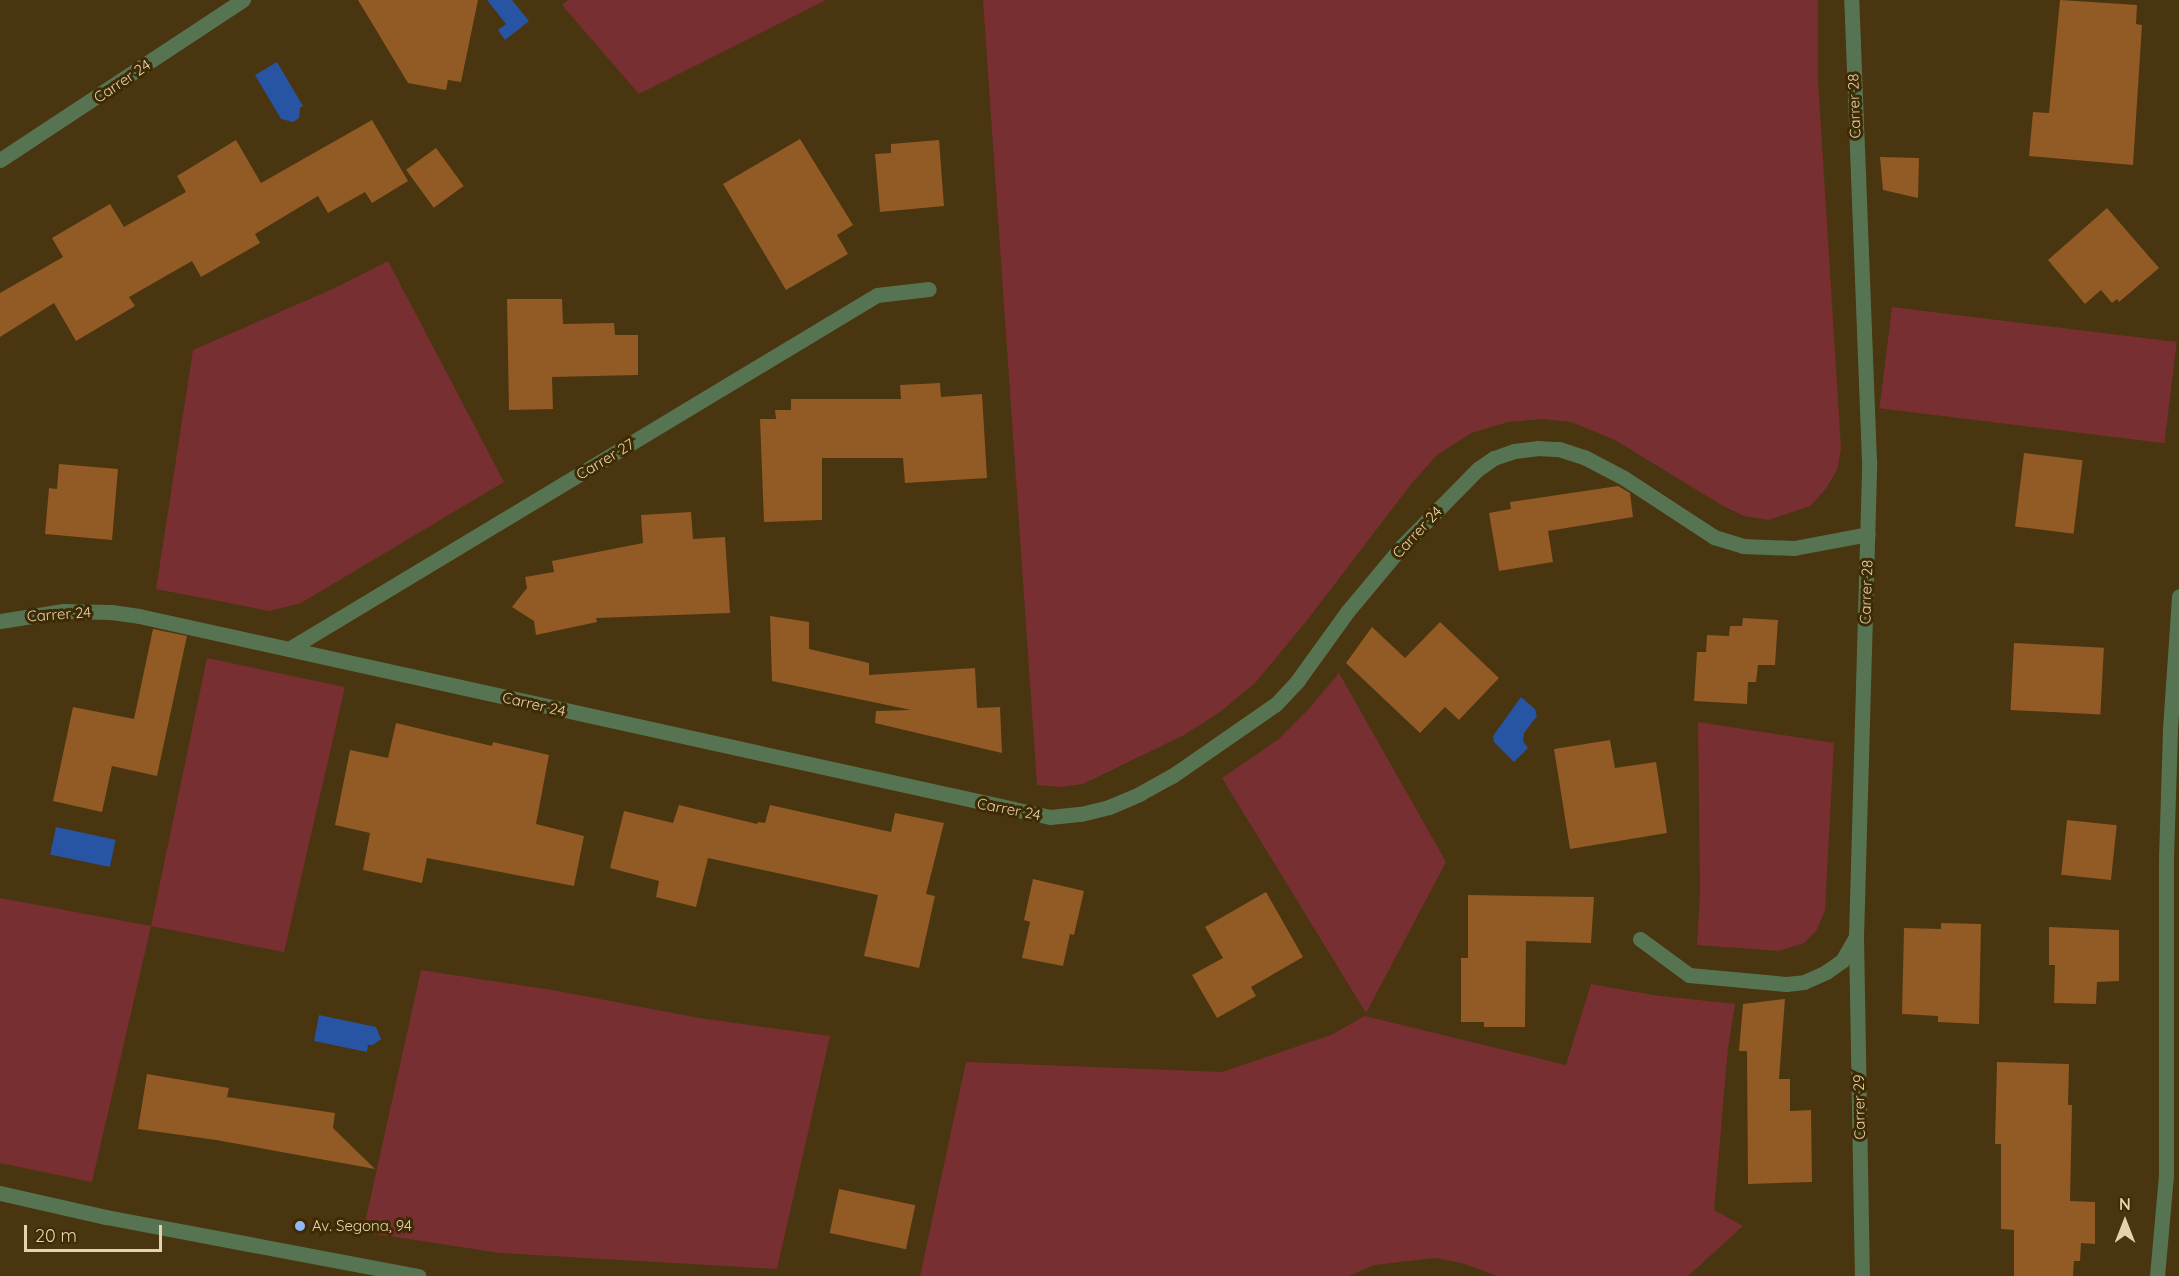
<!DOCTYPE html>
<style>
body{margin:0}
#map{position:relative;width:2179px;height:1276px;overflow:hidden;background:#49350f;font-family:Quicksand,sans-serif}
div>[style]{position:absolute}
.green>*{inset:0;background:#782f32;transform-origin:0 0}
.water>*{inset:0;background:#2854a4;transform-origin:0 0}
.building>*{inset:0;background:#925a25;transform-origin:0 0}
.minor>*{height:15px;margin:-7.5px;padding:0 7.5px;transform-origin:7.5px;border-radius:7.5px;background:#577452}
.dots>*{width:16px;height:16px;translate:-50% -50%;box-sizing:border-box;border:3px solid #3e2b03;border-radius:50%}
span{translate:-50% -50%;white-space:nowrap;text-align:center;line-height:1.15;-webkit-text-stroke:6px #3e2b03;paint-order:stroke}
.street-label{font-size:15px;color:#e5d2b0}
.poi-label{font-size:15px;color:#e5d2b0}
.left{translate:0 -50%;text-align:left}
.north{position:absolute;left:2095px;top:1192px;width:60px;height:60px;-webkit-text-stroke:4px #3e2b03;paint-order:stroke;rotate:0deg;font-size:16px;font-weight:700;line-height:24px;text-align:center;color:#e5d2b0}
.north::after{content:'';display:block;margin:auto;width:21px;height:27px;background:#e5d2b0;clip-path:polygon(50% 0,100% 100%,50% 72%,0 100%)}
.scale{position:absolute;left:24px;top:1225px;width:138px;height:27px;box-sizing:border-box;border:3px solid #e5d2b0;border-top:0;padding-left:8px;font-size:18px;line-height:21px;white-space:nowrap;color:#e5d2b0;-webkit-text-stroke:4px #3e2b03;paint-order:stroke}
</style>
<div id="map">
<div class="green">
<i style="clip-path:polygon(568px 0,826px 0,639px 94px,562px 5px)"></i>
<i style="clip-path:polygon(983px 0,1818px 0,1818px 80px,1841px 448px,1837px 470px,1825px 490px,1810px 506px,1769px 520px,1744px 516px,1723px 506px,1615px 440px,1571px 422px,1542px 419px,1508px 422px,1471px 433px,1437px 455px,1412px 483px,1308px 619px,1255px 683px,1220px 712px,1184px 735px,1083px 784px,1061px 787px,1037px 785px)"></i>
<i style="clip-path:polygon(388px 261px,504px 482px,301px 603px,270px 611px,156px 589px,193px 350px,335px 288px)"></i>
<i style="left:1892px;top:307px;width:287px;height:102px;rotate:7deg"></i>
<i style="clip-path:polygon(207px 658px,345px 687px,284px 952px,151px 926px,92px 1182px,0 1163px,0 898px,151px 926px)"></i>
<i style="clip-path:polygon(1339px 673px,1446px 862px,1366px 1013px,1222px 778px,1279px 739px,1307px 711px)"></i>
<i style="clip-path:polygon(1698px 722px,1834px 743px,1825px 910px,1817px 930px,1804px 943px,1779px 951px,1697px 945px,1700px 894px)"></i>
<i style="clip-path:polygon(421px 970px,558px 991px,699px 1018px,830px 1036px,777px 1269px,500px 1253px,363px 1232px)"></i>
<i style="clip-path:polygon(1591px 984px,1653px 995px,1735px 1004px,1728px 1048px,1714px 1210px,1743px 1226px,1688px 1276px,1497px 1276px,1462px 1263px,1435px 1258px,1374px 1265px,1349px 1276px,920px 1276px,966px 1062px,1222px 1072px,1331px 1035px,1365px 1016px,1566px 1065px)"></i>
</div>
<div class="water">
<i style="clip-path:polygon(487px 0,512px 0,529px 21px,505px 40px,498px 30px,506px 24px)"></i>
<i style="clip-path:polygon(277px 62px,303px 106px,300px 108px,299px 118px,293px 122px,281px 119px,255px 75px)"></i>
<i style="clip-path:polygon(1521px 697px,1535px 709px,1537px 716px,1524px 733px,1523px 741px,1528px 748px,1514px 762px,1494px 742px,1493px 736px)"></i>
<i style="left:56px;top:827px;width:61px;height:28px;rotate:12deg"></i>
<i style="clip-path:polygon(319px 1015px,376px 1027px,381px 1039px,373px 1045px,368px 1045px,367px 1052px,314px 1041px)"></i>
</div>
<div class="building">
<i style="clip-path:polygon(358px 0,478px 0,461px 82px,448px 80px,446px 90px,408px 83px)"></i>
<i style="clip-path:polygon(2060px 0,2137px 5px,2136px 24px,2142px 25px,2133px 165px,2029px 156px,2033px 112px,2049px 113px)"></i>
<i style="clip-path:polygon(372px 120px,408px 181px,372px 203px,365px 192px,328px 213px,318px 196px,255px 234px,260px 243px,201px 277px,192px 261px,129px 297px,135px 306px,76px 341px,54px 303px,0 337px,0 293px,63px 257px,52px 238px,110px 204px,124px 227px,186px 192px,177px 176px,236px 140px,261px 183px)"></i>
<i style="clip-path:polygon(800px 139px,853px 225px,837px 235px,848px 254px,786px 290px,723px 184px)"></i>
<i style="clip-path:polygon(939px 140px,944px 206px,880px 212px,875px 154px,891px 153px,891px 144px)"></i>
<i style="left:436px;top:148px;width:47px;height:37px;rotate:54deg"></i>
<i style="clip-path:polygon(1880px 157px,1919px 158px,1918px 198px,1883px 190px)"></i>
<i style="clip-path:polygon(2107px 208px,2159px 268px,2119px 302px,2117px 299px,2112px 303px,2101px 290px,2085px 304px,2048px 260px)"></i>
<i style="clip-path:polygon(507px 299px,562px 299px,563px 324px,614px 323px,615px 335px,638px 335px,638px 375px,552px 377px,553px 409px,509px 410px)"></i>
<i style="clip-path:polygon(940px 383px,941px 397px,982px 394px,987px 478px,905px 483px,903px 458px,822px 458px,822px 520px,764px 522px,760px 419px,776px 419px,775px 410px,791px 410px,791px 399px,901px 399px,900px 385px)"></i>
<i style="left:2024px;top:453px;width:59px;height:74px;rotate:7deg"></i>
<i style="clip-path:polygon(59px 464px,118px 469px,112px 540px,45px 534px,49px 488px,57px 489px)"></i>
<i style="clip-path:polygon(1618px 486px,1630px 493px,1633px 517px,1548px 531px,1553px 562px,1499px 571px,1489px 513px,1511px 509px,1510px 502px)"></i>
<i style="clip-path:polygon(691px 512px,693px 539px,725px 537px,730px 613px,596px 618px,597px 622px,536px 635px,534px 621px,512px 607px,527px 588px,525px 577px,554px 572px,552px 561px,643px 543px,641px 515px)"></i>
<i style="clip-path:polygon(770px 616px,809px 622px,809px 649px,869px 663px,869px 675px,975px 668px,977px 708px,1000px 707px,1002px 753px,875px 723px,876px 711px,911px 710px,772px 681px)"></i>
<i style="clip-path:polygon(1743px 618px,1778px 620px,1775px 665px,1758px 665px,1756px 682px,1748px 682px,1747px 704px,1694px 701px,1697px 652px,1706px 652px,1707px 635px,1729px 636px,1730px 626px,1742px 626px)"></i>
<i style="clip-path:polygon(1440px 622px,1499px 678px,1459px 720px,1445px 707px,1420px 733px,1346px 663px,1372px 627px,1405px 658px)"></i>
<i style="clip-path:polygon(153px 629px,187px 636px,157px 776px,112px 766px,102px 812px,53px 801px,73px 707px,134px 719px)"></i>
<i style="left:2014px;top:643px;width:90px;height:67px;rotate:3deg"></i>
<i style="clip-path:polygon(396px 723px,492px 746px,493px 742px,549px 755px,536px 824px,584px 836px,574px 886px,427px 858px,422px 883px,363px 870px,370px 833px,335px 825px,350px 750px,388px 758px)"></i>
<i style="clip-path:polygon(1610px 740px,1615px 768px,1656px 762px,1667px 833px,1570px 849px,1554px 749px)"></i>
<i style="clip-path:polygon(679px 805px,757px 824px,758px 822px,765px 823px,770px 805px,891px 832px,895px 813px,944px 823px,926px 894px,935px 896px,919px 968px,864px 956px,878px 895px,708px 858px,696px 907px,656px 897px,659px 881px,610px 868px,624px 811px,673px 823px)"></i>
<i style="left:2067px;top:820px;width:50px;height:55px;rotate:6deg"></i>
<i style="clip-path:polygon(1033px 879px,1084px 891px,1074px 935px,1070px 934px,1063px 966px,1022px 958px,1030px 922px,1024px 920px)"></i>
<i style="clip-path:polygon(1266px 892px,1303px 957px,1251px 987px,1256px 996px,1217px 1018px,1192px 975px,1223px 958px,1205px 927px)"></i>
<i style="clip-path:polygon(1468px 895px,1594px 897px,1591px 943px,1526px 941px,1525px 1027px,1484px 1027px,1484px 1022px,1461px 1022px,1461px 958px,1468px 958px)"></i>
<i style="clip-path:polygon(1941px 923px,1981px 924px,1979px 1024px,1938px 1022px,1938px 1016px,1902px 1014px,1904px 928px,1941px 929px)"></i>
<i style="clip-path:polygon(2049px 927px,2119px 930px,2119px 981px,2097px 982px,2096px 1004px,2054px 1003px,2055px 965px,2049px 965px)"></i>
<i style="clip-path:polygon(1785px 999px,1779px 1079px,1790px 1079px,1790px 1111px,1811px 1110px,1812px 1182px,1748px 1184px,1747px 1051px,1739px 1051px,1743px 1004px)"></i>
<i style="clip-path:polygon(1997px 1062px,2069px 1064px,2068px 1105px,2072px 1105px,2070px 1201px,2095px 1202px,2095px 1244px,2081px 1243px,2080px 1261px,2074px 1261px,2073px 1276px,2014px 1276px,2014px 1230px,2001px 1229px,2001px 1144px,1995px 1144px)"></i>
<i style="clip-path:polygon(147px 1074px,229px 1088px,227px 1097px,335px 1113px,333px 1128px,375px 1169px,216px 1140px,138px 1129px)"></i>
<i style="left:839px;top:1189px;width:78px;height:45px;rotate:12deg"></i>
</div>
<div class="minor">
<i style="left:0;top:160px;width:291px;rotate:-33.4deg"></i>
<i style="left:0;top:621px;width:64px;rotate:-9deg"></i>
<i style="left:63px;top:611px;width:48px;rotate:1.2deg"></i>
<i style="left:111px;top:612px;width:28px;rotate:8deg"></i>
<i style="left:139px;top:616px;width:933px;rotate:12.44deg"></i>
<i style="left:1050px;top:817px;width:31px;rotate:-6deg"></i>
<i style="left:1081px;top:814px;width:29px;rotate:-14deg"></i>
<i style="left:1109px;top:807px;width:33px;rotate:-23deg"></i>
<i style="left:1139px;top:794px;width:38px;rotate:-29deg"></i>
<i style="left:1172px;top:776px;width:126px;rotate:-34.7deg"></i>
<i style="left:1276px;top:704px;width:33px;rotate:-47deg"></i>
<i style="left:1298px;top:680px;width:84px;rotate:-54.2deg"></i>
<i style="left:1347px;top:612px;width:86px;rotate:-50.2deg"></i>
<i style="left:1402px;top:546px;width:108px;rotate:-45.4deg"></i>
<i style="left:1478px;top:469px;width:19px;rotate:-35deg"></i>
<i style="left:1494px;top:458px;width:21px;rotate:-19deg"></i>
<i style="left:1514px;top:451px;width:23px;rotate:-7deg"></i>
<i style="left:1537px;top:448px;width:22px;rotate:3deg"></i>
<i style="left:1559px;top:449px;width:26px;rotate:18deg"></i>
<i style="left:1584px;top:457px;width:45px;rotate:27.7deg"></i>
<i style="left:1624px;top:478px;width:108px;rotate:33.2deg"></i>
<i style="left:1714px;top:537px;width:30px;rotate:17deg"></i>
<i style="left:1743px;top:546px;width:51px;rotate:2.2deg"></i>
<i style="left:1794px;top:548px;width:75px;rotate:-10.7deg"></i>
<i style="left:289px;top:649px;width:686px;rotate:-31.05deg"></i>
<i style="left:877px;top:295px;width:52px;rotate:-6.6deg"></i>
<i style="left:1856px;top:937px;width:339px;rotate:89deg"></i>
<i style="left:1640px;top:939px;width:61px;rotate:36.3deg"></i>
<i style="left:1689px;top:975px;width:97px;rotate:5.3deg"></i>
<i style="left:1786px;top:984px;width:18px;rotate:-6deg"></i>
<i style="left:1804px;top:982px;width:24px;rotate:-24deg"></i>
<i style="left:1826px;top:972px;width:19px;rotate:-35deg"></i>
<i style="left:1842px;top:961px;width:28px;rotate:-60deg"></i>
<i style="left:1856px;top:937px;width:476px;rotate:-88.4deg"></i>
<i style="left:1869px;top:461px;width:461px;rotate:-92.2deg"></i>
<i style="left:0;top:1193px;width:109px;rotate:12.8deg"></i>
<i style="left:106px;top:1217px;width:318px;rotate:10.7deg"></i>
<i style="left:2157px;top:1276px;width:101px;rotate:-84.9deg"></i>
<i style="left:2166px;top:1175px;width:317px;rotate:-90deg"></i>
<i style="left:2166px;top:858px;width:129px;rotate:-88.2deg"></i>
<i style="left:2170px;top:729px;width:133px;rotate:-86.1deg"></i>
</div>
<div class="dots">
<i style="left:300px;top:1226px;background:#90b8fd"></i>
</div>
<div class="street-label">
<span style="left:122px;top:81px;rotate:-34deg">Carrer 24</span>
<span style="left:1854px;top:106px;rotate:-92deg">Carrer 28</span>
<span style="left:605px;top:459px;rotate:-31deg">Carrer 27</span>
<span style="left:1417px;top:532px;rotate:-47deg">Carrer 24</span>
<span style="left:1866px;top:592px;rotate:-88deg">Carrer 28</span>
<span style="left:59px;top:614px;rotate:-4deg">Carrer 24</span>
<span style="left:534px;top:704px;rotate:13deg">Carrer 24</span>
<span style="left:1009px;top:809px;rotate:11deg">Carrer 24</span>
<span style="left:1859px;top:1107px;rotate:-91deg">Carrer 29</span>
</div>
<div class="poi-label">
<span class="left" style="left:312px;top:1226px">Av. Segona, 94</span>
</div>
<div class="north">N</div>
<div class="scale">20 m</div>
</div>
